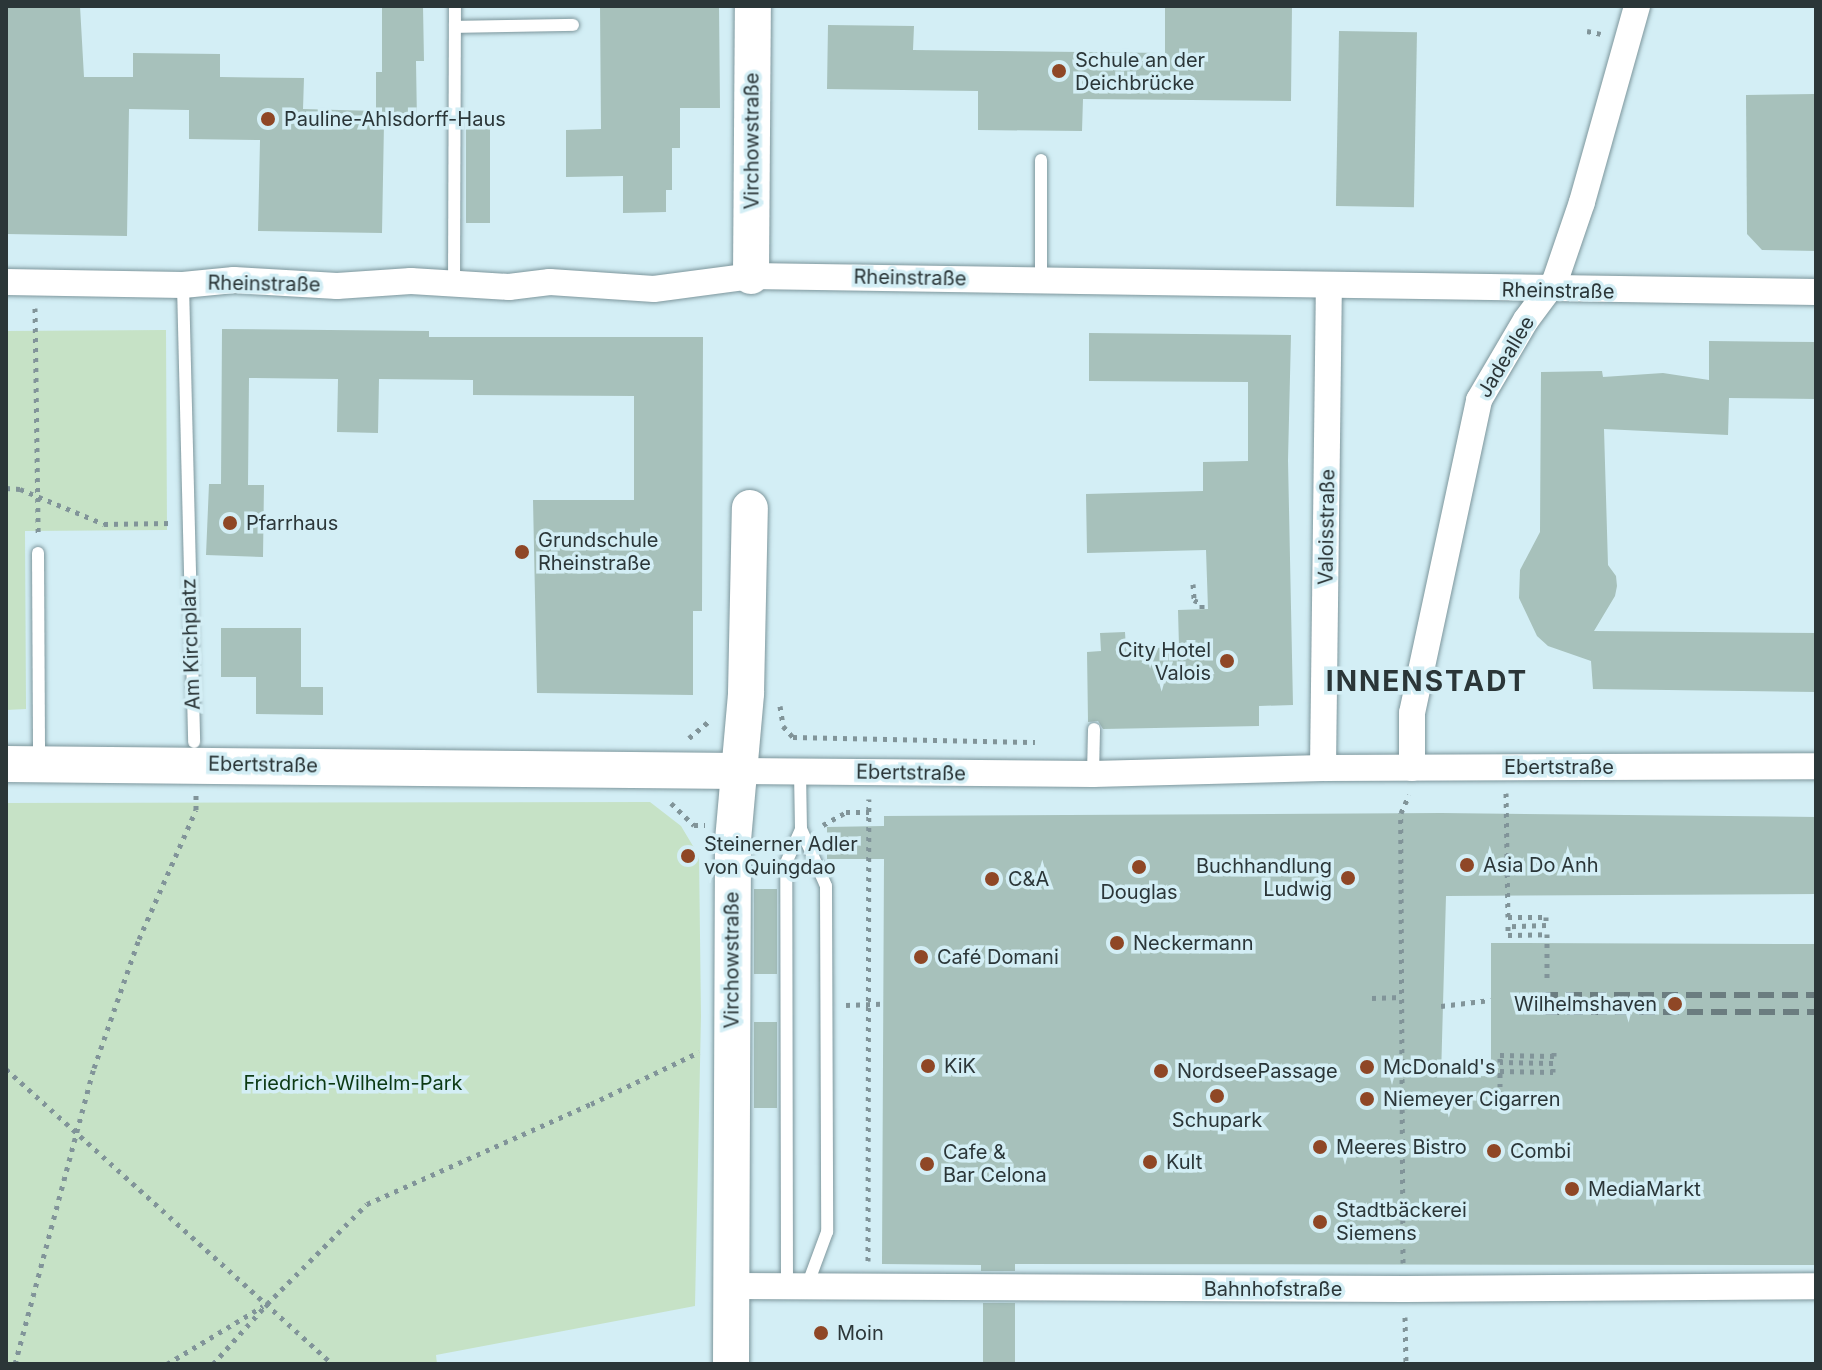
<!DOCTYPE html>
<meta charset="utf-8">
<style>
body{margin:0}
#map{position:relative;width:1822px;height:1370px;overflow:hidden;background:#d3eef5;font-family:Inter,sans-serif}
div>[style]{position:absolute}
.green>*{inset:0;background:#c6e2c6}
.building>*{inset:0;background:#a7c1bb;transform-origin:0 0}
.path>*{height:5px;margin-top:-2.5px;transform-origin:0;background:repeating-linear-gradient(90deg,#819499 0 4px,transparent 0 10px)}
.roads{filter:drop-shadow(0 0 2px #7d969c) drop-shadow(0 0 2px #7d969c)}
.lane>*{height:12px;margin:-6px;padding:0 6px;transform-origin:6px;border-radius:6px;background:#fff}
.street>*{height:26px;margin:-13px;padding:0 13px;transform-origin:13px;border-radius:13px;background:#fff}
.secondary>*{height:36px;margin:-18px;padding:0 18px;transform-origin:18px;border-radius:18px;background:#fff}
.rail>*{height:6px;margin-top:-3px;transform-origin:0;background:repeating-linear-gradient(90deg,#6b7d80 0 16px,transparent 0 24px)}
.dots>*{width:22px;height:22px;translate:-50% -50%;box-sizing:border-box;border:4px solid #d3eef5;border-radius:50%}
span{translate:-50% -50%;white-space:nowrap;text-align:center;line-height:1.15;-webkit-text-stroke:7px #d3eef5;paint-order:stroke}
.poi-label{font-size:20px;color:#2b3638}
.left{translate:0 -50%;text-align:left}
.right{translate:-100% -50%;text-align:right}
.street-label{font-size:20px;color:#2b3638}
.park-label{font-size:20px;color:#0c3913}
.district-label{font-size:28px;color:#2b3638;font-weight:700;letter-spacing:2px}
.frame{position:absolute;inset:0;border:8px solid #2b3638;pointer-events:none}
</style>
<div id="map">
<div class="green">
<i style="clip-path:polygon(166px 330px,167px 530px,25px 531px,26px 709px,6px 710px,6px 331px)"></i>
<i style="clip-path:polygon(650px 802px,681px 826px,699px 856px,701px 1016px,695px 1306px,436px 1355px,437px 1364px,6px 1364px,6px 803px)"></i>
</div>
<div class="building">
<i style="clip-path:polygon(6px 6px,80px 6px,84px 77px,133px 77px,133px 53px,220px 54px,220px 77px,304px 78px,303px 109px,376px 111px,376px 72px,382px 72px,382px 6px,423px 6px,424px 61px,416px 61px,417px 123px,384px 123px,382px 233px,258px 231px,260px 140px,189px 139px,189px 110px,129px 109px,127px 236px,6px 234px)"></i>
<i style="clip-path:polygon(600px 6px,719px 6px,720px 108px,680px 108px,680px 148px,672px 148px,672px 190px,666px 190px,666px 212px,623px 213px,623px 176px,566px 177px,566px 130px,601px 129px)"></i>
<i style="clip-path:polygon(1165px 6px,1292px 6px,1291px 101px,1083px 99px,1082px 131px,978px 130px,978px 91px,827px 89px,828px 25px,914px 26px,913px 50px,1165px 53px)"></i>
<i style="left:1339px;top:31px;width:78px;height:175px;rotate:1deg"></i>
<i style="clip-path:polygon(1814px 94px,1816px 251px,1762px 250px,1747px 234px,1746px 95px)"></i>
<i style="left:466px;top:124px;width:24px;height:99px"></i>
<i style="clip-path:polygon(222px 329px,429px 331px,429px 337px,703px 337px,702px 611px,693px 611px,693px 695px,537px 693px,533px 500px,634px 500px,634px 396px,473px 395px,473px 380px,379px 379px,378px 433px,337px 432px,338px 379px,249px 378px,248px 485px,264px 485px,263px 557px,206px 555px,209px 484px,221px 484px)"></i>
<i style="clip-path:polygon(1089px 333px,1291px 335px,1288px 460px,1293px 705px,1259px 706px,1259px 726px,1103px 729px,1098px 721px,1088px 722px,1087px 652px,1101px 651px,1100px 633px,1125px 632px,1126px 649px,1179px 647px,1178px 610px,1208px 609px,1206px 550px,1087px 553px,1086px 494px,1203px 491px,1203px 462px,1248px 461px,1248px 382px,1089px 381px)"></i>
<i style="clip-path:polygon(1709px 341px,1816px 342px,1816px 399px,1729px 398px,1728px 435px,1604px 429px,1608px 565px,1616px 576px,1617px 586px,1615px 596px,1594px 631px,1816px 633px,1816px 692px,1593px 689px,1591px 661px,1548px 646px,1537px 636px,1519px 598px,1520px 570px,1540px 532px,1541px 372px,1602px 371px,1603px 377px,1663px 373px,1709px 380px)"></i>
<i style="clip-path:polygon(221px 628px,301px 628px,301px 687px,323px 687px,323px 715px,256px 714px,256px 677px,221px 677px)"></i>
<i style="clip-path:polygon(1441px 813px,1816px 817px,1816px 894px,1446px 896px,1441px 1077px,1491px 1076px,1491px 943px,1816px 944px,1816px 1265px,1015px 1264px,1015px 1271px,981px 1271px,981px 1265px,882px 1264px,884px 859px,827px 859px,827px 827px,884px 826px,884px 816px)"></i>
<i style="left:754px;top:889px;width:23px;height:85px"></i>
<i style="left:754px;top:1022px;width:23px;height:86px"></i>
<i style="left:983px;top:1303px;width:32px;height:61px"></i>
</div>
<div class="path">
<i style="left:1587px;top:31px;width:14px;rotate:12deg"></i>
<i style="left:35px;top:308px;width:226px;rotate:89.2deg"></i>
<i style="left:6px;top:488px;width:14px;rotate:4deg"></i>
<i style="left:20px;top:489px;width:91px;rotate:22.6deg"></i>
<i style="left:104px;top:524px;width:66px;rotate:-0.9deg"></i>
<i style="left:1193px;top:584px;width:16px;rotate:86deg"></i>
<i style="left:1194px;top:600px;width:9px;rotate:27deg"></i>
<i style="left:1202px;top:604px;width:5px;rotate:90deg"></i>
<i style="left:780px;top:706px;width:20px;rotate:81deg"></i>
<i style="left:783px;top:726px;width:15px;rotate:48deg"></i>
<i style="left:793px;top:737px;width:242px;rotate:1.2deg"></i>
<i style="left:689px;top:738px;width:26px;rotate:-40deg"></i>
<i style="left:1506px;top:793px;width:124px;rotate:89.1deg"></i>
<i style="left:1508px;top:917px;width:38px"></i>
<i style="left:1546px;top:917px;width:8px;rotate:90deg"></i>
<i style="left:1546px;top:925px;width:38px;rotate:178deg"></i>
<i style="left:1508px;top:926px;width:9px;rotate:90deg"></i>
<i style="left:1508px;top:935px;width:39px;rotate:-1deg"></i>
<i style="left:1547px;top:934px;width:47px;rotate:90deg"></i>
<i style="left:671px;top:803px;width:32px;rotate:44deg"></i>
<i style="left:694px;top:825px;width:11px"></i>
<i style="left:823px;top:825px;width:26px;rotate:-29deg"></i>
<i style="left:846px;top:812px;width:23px"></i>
<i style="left:1372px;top:998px;width:30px;rotate:-2deg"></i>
<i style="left:846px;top:1005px;width:35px;rotate:-2deg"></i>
<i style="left:1441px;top:1006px;width:50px;rotate:-6.8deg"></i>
<i style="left:6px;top:1069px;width:440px;rotate:42.1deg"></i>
<i style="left:1500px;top:1087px;width:16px;rotate:-90deg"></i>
<i style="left:1500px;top:1071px;width:53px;rotate:1.1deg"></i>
<i style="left:1553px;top:1072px;width:9px;rotate:-90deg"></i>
<i style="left:1553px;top:1063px;width:53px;rotate:-178.9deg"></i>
<i style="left:1500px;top:1062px;width:7px;rotate:-90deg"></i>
<i style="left:1500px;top:1055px;width:54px;rotate:1.1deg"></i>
<i style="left:1554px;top:1056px;width:6px;rotate:-90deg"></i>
<i style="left:868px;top:1261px;width:462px;rotate:-89.9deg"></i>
<i style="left:1403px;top:1263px;width:450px;rotate:-90.3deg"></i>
<i style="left:1401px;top:813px;width:20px;rotate:-66deg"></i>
<i style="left:1405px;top:1317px;width:47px;rotate:88.8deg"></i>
<i style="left:15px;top:1364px;width:306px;rotate:-75.1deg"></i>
<i style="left:94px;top:1068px;width:137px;rotate:-70.8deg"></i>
<i style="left:139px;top:939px;width:141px;rotate:-66.2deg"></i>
<i style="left:196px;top:810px;width:15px;rotate:-90deg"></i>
<i style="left:167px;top:1364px;width:112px;rotate:-31.1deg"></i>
<i style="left:213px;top:1364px;width:81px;rotate:-48deg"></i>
<i style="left:267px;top:1304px;width:141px;rotate:-45deg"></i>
<i style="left:367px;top:1204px;width:245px;rotate:-24.1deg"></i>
<i style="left:591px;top:1104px;width:120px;rotate:-25.7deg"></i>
</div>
<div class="roads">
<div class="lane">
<i style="left:455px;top:27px;width:118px;rotate:-1deg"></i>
<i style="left:1041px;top:280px;width:120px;rotate:-90deg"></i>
<i style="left:454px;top:283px;width:277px;rotate:-89.8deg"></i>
<i style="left:183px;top:285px;width:457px;rotate:88.6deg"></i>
<i style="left:38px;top:553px;width:208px;rotate:89.7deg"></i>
<i style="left:800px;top:772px;width:57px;rotate:89deg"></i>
<i style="left:801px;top:829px;width:62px;rotate:66.3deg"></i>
<i style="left:826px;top:886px;width:346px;rotate:89.8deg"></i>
<i style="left:827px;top:1232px;width:58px;rotate:110.3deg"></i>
<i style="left:1093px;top:774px;width:45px;rotate:-88.7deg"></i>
<i style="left:787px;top:1286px;width:423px;rotate:-90.1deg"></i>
<i style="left:786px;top:863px;width:37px;rotate:-66deg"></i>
</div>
<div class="street">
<i style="left:6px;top:282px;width:177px;rotate:1deg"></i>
<i style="left:183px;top:285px;width:51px;rotate:-5.6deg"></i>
<i style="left:234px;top:280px;width:103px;rotate:3.3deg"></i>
<i style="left:337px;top:286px;width:74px;rotate:-3.9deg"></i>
<i style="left:411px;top:281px;width:98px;rotate:3.5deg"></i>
<i style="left:509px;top:287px;width:41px;rotate:-7deg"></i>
<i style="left:550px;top:282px;width:104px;rotate:3.9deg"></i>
<i style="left:654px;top:289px;width:98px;rotate:-7.6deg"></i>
<i style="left:751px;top:276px;width:1065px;rotate:0.86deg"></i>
<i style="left:1323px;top:768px;width:482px;rotate:-89.3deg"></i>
<i style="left:1412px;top:768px;width:55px;rotate:-90deg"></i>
<i style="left:1412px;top:713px;width:320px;rotate:-77.9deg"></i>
<i style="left:1479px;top:400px;width:93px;rotate:-59.6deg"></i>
<i style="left:1526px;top:320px;width:49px;rotate:-53.4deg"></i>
<i style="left:1555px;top:281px;width:83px;rotate:-71.1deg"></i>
<i style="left:1582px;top:202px;width:204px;rotate:-74.3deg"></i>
<i style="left:739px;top:771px;width:354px;rotate:0.5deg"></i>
<i style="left:1093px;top:774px;width:230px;rotate:-1.5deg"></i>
<i style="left:1323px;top:768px;width:493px;rotate:-0.2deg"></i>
<i style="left:731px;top:1286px;width:674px;rotate:0.26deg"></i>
<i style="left:1405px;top:1289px;width:411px;rotate:-0.4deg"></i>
</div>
<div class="secondary">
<i style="left:751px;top:276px;width:270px;rotate:-89.6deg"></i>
<i style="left:6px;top:764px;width:733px;rotate:0.55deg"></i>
<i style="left:731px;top:1364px;width:524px;rotate:-89.78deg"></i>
<i style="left:733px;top:840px;width:148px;rotate:-84.9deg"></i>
<i style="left:746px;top:693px;width:185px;rotate:-88.8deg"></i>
</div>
</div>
<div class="rail">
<i style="left:1542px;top:995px;width:274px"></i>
<i style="left:1543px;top:1012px;width:273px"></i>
</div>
<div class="dots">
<i style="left:1059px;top:71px;background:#8f4726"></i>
<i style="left:268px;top:119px;background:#8f4726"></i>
<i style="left:230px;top:523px;background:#8f4726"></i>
<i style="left:522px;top:552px;background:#8f4726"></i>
<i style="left:1227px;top:661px;background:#8f4726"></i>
<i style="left:688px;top:856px;background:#8f4726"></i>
<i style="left:1467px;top:865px;background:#8f4726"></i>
<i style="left:1139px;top:867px;background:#8f4726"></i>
<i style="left:1348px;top:878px;background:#8f4726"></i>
<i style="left:992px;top:879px;background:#8f4726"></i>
<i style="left:1117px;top:943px;background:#8f4726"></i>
<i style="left:921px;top:957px;background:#8f4726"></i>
<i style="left:1675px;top:1004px;background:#8f4726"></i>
<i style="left:928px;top:1066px;background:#8f4726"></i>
<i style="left:1367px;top:1067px;background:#8f4726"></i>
<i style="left:1161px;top:1071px;background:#8f4726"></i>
<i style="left:1217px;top:1096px;background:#8f4726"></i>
<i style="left:1367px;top:1099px;background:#8f4726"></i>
<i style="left:1320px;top:1147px;background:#8f4726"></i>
<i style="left:1494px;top:1151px;background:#8f4726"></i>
<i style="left:1150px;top:1162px;background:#8f4726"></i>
<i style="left:927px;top:1164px;background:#8f4726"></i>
<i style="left:1572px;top:1189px;background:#8f4726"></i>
<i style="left:1320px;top:1222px;background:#8f4726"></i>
<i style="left:821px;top:1333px;background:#8f4726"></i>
</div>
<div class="poi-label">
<span class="left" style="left:1075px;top:72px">Schule an der<br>Deichbrücke</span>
<span class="left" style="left:284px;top:119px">Pauline-Ahlsdorff-Haus</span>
<span class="left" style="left:246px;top:523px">Pfarrhaus</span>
<span class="left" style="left:538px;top:552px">Grundschule<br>Rheinstraße</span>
<span class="right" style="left:1211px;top:662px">City Hotel<br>Valois</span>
<span class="left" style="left:704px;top:856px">Steinerner Adler<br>von Quingdao</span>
<span class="left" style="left:1483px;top:865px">Asia Do Anh</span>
<span class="right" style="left:1332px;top:878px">Buchhandlung<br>Ludwig</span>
<span class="left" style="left:1008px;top:879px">C&amp;A</span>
<span style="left:1139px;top:892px">Douglas</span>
<span class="left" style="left:1133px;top:943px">Neckermann</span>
<span class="left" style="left:937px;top:957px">Café Domani</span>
<span class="right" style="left:1657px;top:1004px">Wilhelmshaven</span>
<span class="left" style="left:944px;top:1066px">KiK</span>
<span class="left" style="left:1383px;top:1067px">McDonald's</span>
<span class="left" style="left:1177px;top:1071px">NordseePassage</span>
<span class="left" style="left:1383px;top:1099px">Niemeyer Cigarren</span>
<span style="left:1217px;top:1120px">Schupark</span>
<span class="left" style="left:1336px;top:1147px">Meeres Bistro</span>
<span class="left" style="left:1510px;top:1151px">Combi</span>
<span class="left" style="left:943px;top:1164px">Cafe &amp;<br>Bar Celona</span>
<span class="left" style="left:1166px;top:1162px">Kult</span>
<span class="left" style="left:1588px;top:1189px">MediaMarkt</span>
<span class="left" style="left:1336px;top:1222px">Stadtbäckerei<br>Siemens</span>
<span class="left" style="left:837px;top:1333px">Moin</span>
</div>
<div class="street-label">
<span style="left:752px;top:141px;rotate:-90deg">Virchowstraße</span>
<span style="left:910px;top:278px;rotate:1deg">Rheinstraße</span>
<span style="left:264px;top:284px;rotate:1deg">Rheinstraße</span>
<span style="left:1558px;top:291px;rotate:1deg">Rheinstraße</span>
<span style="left:1506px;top:357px;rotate:-59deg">Jadeallee</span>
<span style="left:1327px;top:527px;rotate:-89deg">Valoisstraße</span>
<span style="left:191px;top:644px;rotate:-92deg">Am Kirchplatz</span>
<span style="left:263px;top:765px;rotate:1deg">Ebertstraße</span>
<span style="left:1559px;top:767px">Ebertstraße</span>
<span style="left:911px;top:773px;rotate:1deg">Ebertstraße</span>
<span style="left:732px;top:960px;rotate:-90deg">Virchowstraße</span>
<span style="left:1273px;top:1289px">Bahnhofstraße</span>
</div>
<div class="park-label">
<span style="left:353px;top:1083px">Friedrich-Wilhelm-Park</span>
</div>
<div class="district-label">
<span style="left:1427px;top:681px">INNENSTADT</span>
</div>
<div class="frame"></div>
</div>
